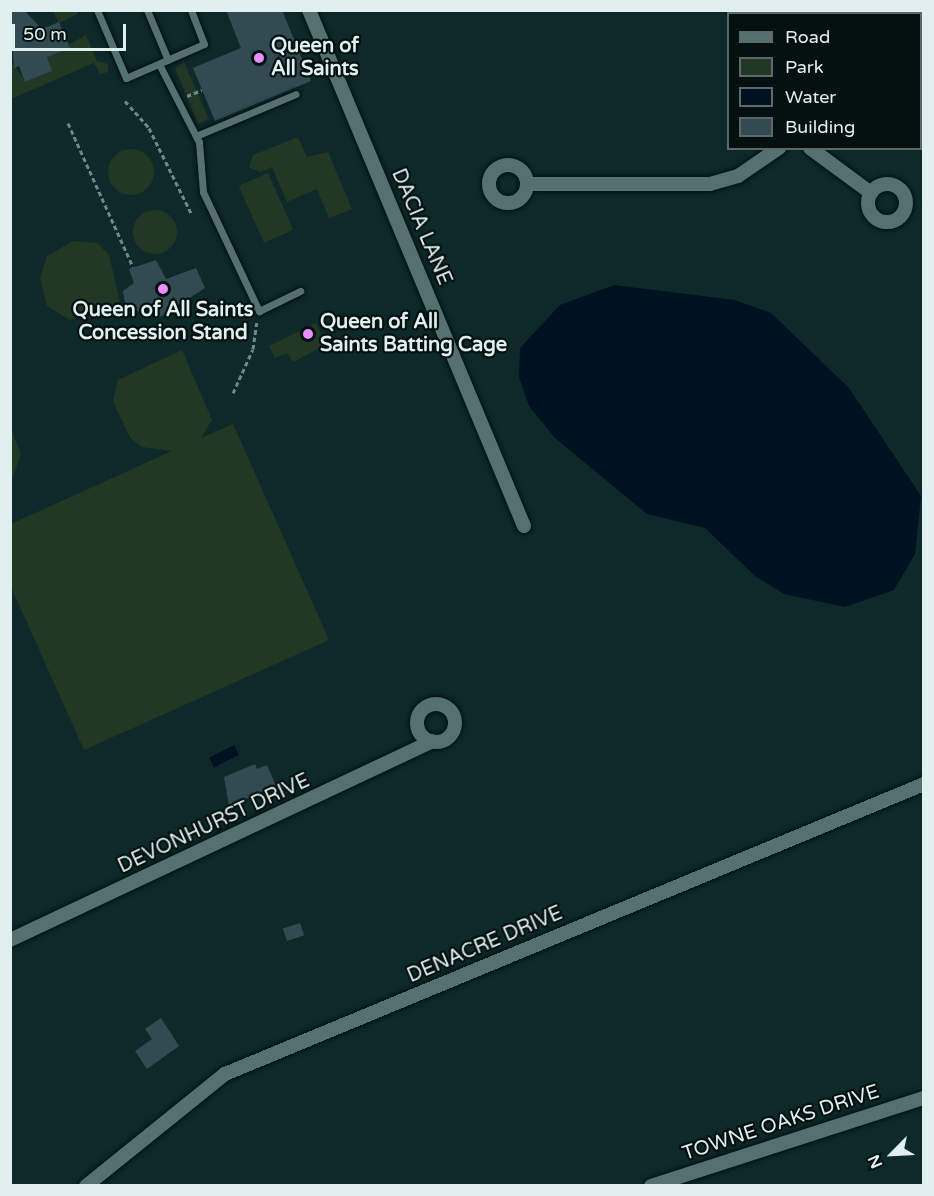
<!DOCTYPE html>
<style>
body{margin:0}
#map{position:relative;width:934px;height:1196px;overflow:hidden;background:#0e2929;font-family:"Varela Round",sans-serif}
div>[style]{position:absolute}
.green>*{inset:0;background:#233824;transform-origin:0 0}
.round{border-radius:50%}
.water>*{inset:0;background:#001121;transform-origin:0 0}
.building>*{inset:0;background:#324b53;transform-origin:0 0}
.path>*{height:3px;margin-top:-1.5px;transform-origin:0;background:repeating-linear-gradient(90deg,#728787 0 4.5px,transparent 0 7.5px)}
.roads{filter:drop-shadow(0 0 2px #001112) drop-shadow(0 0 2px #001112)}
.lane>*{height:7px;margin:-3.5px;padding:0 3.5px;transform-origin:3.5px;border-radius:3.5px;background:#547170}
.street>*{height:14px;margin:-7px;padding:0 7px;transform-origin:7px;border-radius:7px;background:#547170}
.street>.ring{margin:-7px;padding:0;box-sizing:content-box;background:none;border:14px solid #547170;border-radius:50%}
.dots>*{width:16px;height:16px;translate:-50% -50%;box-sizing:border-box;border:3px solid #051010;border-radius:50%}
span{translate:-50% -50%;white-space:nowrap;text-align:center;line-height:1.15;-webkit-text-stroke:4.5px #051010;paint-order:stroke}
.poi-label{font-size:20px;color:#e0efef;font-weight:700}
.left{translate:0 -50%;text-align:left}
.street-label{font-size:20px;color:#e0efef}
.frame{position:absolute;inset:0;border:12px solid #e0efef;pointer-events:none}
.legend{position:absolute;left:727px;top:12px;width:195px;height:138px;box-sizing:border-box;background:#051010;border:2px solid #5d6969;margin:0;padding:8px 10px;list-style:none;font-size:18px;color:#e0efef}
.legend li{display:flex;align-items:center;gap:12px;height:30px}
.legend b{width:30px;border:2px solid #5d6969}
.north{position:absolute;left:862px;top:1124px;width:60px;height:60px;-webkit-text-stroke:4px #051010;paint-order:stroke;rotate:246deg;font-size:16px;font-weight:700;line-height:24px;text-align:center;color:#e0efef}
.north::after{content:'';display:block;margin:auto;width:21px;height:27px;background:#e0efef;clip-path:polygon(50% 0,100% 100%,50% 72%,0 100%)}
.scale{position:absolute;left:12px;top:24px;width:114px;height:27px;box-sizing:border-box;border:3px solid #e0efef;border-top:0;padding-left:8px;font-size:18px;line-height:21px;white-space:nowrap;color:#e0efef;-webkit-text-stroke:4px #051010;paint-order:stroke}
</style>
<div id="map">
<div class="green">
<i style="clip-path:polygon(53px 11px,76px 11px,78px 14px,59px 23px)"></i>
<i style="clip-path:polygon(86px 35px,97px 61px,108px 64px,108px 72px,100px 74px,94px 63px,11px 99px,10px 60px,26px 82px,52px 71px,47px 57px)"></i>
<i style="clip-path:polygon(184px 62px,209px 119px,198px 124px,175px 68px)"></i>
<i style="clip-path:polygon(298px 137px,307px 157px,328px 152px,352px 209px,329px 218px,317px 189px,287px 202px,272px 167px,260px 172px,249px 167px,253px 155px)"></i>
<i class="round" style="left:108px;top:149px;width:46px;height:46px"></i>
<i style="left:268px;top:173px;width:62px;height:32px;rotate:66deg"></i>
<i class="round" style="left:133px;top:210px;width:44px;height:44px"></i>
<i style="clip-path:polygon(73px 241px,97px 243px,109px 255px,120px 302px,70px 320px,47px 306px,40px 278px,47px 256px)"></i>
<i style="clip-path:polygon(316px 323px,326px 345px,293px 362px,287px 353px,275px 358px,269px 346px)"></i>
<i style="clip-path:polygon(182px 350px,212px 420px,201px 438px,233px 424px,329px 640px,84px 750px,11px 587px,11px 524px,172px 451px,142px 447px,130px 438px,113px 401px,118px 380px)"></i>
<i style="clip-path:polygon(11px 428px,21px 455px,11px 482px,10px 482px)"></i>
</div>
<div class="water">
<i style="clip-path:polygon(614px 285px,735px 300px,771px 313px,849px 388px,921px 496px,915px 554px,894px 590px,845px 607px,784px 594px,755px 576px,705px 528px,647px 514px,555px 438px,529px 406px,519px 377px,520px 348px,560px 305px)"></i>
<i style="left:234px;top:745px;width:11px;height:28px;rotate:63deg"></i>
</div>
<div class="building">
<i style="clip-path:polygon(10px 10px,24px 10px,42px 29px,59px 22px,70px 48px,47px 57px,52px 71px,25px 82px,19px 66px,14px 68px)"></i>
<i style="clip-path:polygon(226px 10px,282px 10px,311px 81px,215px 121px,193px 68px,241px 48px)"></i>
<i style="clip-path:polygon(156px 260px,166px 279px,196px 268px,205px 288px,157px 319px,150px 306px,127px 316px,123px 291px,134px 283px,129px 269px)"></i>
<i style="clip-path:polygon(255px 764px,257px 769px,267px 765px,276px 786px,229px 806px,224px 777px)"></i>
<i style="left:300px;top:923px;width:13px;height:18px;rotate:72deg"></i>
<i style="clip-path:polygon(161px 1018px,179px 1046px,147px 1069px,135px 1051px,152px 1039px,145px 1029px)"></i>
</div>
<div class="path">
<i style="left:187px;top:96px;width:16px;rotate:-22deg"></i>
<i style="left:125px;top:101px;width:36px;rotate:48deg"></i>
<i style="left:149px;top:128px;width:97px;rotate:63.7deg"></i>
<i style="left:68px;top:123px;width:158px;rotate:65.7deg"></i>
<i style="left:233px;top:393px;width:48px;rotate:-65.6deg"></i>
<i style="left:253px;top:349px;width:27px;rotate:-82deg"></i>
</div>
<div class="roads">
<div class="lane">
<i style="left:97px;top:10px;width:74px;rotate:66.9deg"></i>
<i style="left:126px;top:78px;width:85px;rotate:-23.6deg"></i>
<i style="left:204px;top:44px;width:36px;rotate:-111deg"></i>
<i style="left:147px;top:10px;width:54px;rotate:67.2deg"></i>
<i style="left:159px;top:64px;width:88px;rotate:62.9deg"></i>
<i style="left:199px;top:142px;width:50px;rotate:85.4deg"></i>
<i style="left:203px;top:192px;width:132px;rotate:64.8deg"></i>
<i style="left:259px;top:311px;width:46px;rotate:-26deg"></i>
<i style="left:196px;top:136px;width:108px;rotate:-22.8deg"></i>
</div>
<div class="street">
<i style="left:309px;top:10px;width:559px;rotate:67.38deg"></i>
<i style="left:756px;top:10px;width:5px;rotate:53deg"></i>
<i style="left:895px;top:14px;width:8px;rotate:-30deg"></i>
<i style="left:810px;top:148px;width:76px;rotate:36.4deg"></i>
<i class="ring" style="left:489px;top:165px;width:24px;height:24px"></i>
<i style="left:527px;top:184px;width:183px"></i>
<i style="left:710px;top:184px;width:29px;rotate:-16deg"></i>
<i style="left:738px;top:176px;width:50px;rotate:-34.3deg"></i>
<i class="ring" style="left:868px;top:184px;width:24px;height:24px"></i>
<i class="ring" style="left:417px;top:704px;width:24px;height:24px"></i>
<i style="left:10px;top:940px;width:467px;rotate:-25.2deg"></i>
<i style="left:86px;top:1186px;width:179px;rotate:-38.9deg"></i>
<i style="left:225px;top:1074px;width:757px;rotate:-22.53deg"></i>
<i style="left:651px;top:1186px;width:287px;rotate:-17.9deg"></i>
</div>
</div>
<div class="dots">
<i style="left:259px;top:58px;background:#e88eff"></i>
<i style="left:163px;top:289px;background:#e88eff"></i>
<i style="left:308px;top:334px;background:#e88eff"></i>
</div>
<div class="poi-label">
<span class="left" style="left:271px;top:58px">Queen of<br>All Saints</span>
<span style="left:163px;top:322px">Queen of All Saints<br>Concession Stand</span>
<span class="left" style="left:320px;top:334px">Queen of All<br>Saints Batting Cage</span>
</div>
<div class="street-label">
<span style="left:421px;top:227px;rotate:67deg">DACIA LANE</span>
<span style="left:214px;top:824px;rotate:-25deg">DEVONHURST DRIVE</span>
<span style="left:485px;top:945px;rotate:-23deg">DENACRE DRIVE</span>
<span style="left:781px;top:1123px;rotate:-18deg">TOWNE OAKS DRIVE</span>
</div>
<div class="frame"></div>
<ul class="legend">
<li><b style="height:8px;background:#547170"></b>Road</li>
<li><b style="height:16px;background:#233824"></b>Park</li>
<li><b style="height:16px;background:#001121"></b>Water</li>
<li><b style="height:16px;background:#324b53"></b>Building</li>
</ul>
<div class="north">N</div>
<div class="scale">50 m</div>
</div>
